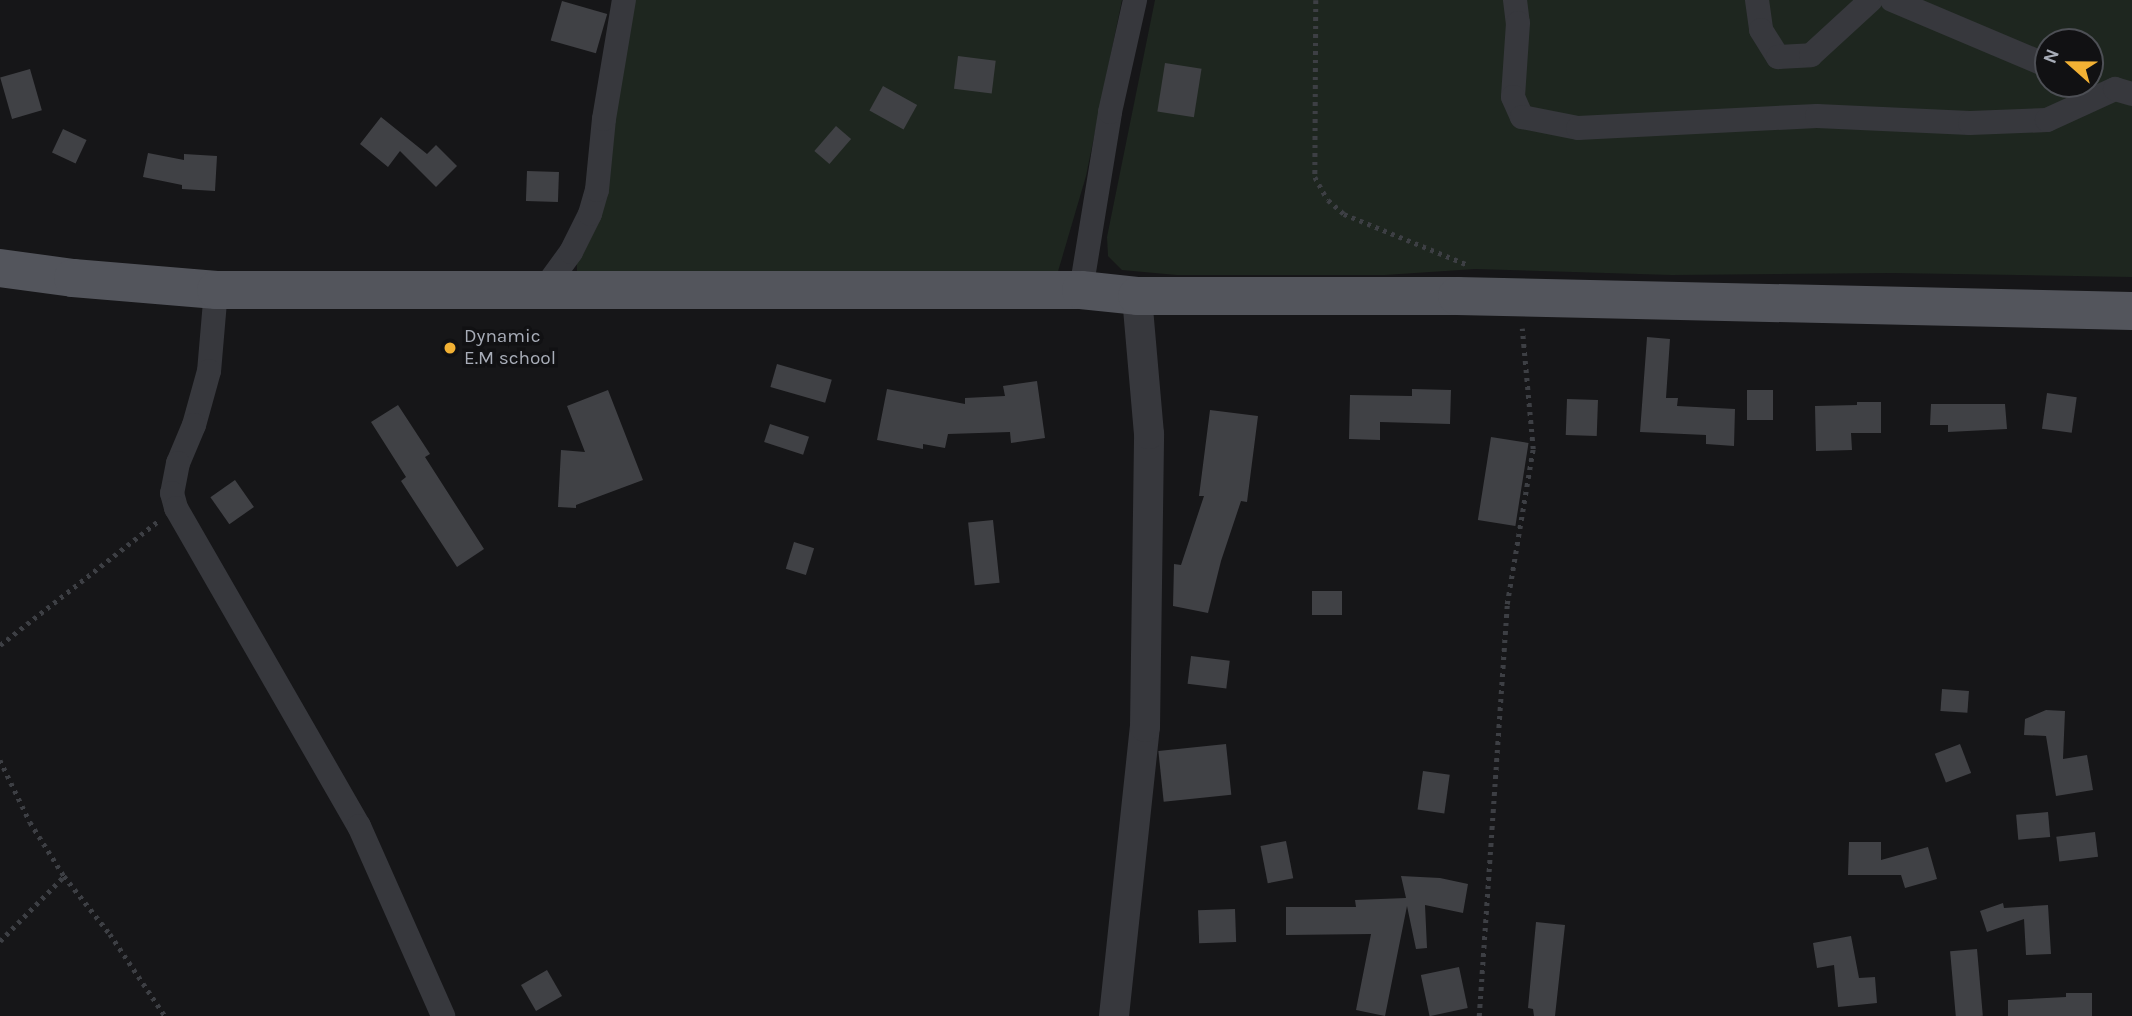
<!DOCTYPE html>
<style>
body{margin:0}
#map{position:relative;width:2132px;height:1016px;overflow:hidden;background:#161618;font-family:Karla,sans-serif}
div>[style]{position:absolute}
.green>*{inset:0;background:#1e261f}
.building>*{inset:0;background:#404145;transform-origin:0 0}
.path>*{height:4.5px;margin-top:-2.25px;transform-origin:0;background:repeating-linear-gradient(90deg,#3d3f44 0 3.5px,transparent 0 8.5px)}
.minor>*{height:24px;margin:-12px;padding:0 12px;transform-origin:12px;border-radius:12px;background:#37383d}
.tertiary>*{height:30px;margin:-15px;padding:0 15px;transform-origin:15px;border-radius:15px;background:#37383d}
.primary>*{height:38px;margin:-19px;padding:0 19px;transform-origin:19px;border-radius:19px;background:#53555c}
.dots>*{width:19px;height:19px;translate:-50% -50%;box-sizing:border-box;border:4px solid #111113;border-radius:50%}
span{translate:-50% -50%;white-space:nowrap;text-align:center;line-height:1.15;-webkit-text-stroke:7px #111113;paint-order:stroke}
.poi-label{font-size:19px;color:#a8adb8}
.left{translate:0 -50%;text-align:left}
.north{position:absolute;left:2034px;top:28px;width:70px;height:70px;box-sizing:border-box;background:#111113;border:2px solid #4d4f55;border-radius:50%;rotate:291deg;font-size:19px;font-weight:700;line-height:28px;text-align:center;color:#a8adb8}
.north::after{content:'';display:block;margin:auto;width:24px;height:32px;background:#f2b134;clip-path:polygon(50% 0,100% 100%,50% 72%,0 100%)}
</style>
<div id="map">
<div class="green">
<i style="clip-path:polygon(631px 0,1122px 0,1086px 176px,1057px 275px,577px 274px,577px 261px)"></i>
<i style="clip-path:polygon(evenodd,1155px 0,2132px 0,2132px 277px,1892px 273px,1672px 275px,1475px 269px,1385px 275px,1177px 275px,1122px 270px,1108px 256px,1107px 237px,1155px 0,2048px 42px,2090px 42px,2090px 84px,2048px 84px,2048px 42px)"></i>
</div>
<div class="building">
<i style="left:562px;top:1px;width:47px;height:41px;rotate:16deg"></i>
<i style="left:958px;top:56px;width:38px;height:33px;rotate:7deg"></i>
<i style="left:1165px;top:63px;width:37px;height:49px;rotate:9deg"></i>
<i style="left:30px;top:69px;width:43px;height:31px;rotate:74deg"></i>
<i style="left:883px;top:86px;width:39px;height:28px;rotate:29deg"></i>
<i style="clip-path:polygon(381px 117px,427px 154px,436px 145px,457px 166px,436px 187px,400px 151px,388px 167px,360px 144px)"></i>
<i style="left:836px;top:126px;width:20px;height:33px;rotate:41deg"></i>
<i style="left:63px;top:129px;width:26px;height:26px;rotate:25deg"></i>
<i style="clip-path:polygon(148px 153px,184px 160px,184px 154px,217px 156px,215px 191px,182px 189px,182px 185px,143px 177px)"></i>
<i style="left:527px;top:171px;width:32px;height:30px;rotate:2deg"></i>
<i style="clip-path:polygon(1647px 337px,1670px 339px,1666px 398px,1678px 398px,1677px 406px,1735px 409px,1734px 446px,1706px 444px,1706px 435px,1640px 432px)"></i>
<i style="left:777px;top:364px;width:57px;height:24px;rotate:16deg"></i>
<i style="clip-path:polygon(1037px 381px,1045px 438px,1011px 443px,1010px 432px,948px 434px,945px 448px,923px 444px,923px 449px,877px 440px,887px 389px,965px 404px,965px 398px,1005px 396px,1003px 386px)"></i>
<i style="clip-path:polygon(1412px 389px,1451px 390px,1450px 424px,1380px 422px,1380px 440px,1349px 439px,1350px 395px,1412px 396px)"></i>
<i style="clip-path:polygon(608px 390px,643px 480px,576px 505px,576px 508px,558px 507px,561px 450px,585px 452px,567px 406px)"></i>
<i style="left:1747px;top:390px;width:26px;height:30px"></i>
<i style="left:2047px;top:393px;width:30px;height:36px;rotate:8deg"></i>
<i style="left:1567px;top:399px;width:31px;height:36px;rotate:2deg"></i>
<i style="clip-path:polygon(1857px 402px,1881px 402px,1881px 433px,1851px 433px,1852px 450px,1816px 451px,1815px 406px,1857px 405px)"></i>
<i style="clip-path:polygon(1931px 404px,2005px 404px,2007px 429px,1948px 432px,1948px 425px,1930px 425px)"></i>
<i style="clip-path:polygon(398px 405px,430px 454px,425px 457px,484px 549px,457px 567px,401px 481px,406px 477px,371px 422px)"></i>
<i style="clip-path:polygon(1210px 410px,1258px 416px,1247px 502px,1241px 501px,1221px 561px,1208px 613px,1173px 606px,1174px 564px,1181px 565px,1204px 496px,1199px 496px)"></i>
<i style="left:770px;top:424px;width:41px;height:19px;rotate:18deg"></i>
<i style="left:1491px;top:437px;width:38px;height:84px;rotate:9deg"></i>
<i style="left:235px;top:480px;width:33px;height:30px;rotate:55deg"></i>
<i style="left:993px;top:520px;width:63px;height:25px;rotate:84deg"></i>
<i style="left:794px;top:542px;width:21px;height:28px;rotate:17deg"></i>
<i style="left:1312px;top:591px;width:30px;height:24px"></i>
<i style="left:1191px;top:656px;width:39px;height:28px;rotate:7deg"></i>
<i style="left:1942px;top:689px;width:27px;height:22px;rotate:4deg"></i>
<i style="clip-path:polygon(2046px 710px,2065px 711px,2063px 759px,2087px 755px,2093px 790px,2056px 796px,2046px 736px,2024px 735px,2025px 719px)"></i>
<i style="left:1226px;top:744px;width:51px;height:68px;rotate:84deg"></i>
<i style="left:1960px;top:744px;width:31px;height:27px;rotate:69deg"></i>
<i style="left:1423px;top:771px;width:27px;height:39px;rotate:8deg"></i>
<i style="left:2048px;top:812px;width:25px;height:32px;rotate:85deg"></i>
<i style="left:2095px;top:832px;width:25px;height:39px;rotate:83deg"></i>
<i style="left:1286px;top:841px;width:38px;height:26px;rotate:79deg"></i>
<i style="clip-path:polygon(1849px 842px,1881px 842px,1881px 860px,1928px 847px,1937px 879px,1905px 888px,1901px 875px,1848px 875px)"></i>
<i style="clip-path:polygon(1401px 876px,1440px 878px,1468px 884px,1463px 913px,1425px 905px,1427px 948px,1416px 949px,1407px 906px,1385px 1016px,1356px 1010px,1371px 934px,1286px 935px,1286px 907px,1356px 907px,1355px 900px,1406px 898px)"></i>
<i style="clip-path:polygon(2003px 903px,2004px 908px,2048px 905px,2051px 954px,2026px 955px,2024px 919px,1987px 932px,1980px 911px)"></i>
<i style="left:1235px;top:909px;width:33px;height:37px;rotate:88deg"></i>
<i style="clip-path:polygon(1536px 922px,1565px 925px,1555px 1016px,1534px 1016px,1533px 1009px,1528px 1008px)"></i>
<i style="clip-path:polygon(1851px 936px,1859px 978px,1875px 977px,1877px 1003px,1838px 1007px,1834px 965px,1817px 968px,1813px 943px)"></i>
<i style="left:1977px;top:949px;width:67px;height:27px;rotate:85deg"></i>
<i style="left:1459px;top:967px;width:42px;height:39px;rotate:78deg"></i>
<i style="left:547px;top:970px;width:30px;height:30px;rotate:60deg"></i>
<i style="clip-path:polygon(2066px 993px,2092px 993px,2092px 1016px,2008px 1016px,2008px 1000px,2066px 997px)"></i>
</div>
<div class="path">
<i style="left:1316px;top:0;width:177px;rotate:90.3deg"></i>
<i style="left:1315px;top:177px;width:26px;rotate:61deg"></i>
<i style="left:1328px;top:200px;width:21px;rotate:41deg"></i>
<i style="left:1344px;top:214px;width:132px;rotate:22.3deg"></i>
<i style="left:0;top:645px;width:201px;rotate:-38.1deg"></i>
<i style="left:0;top:760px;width:69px;rotate:64.2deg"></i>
<i style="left:30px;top:822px;width:64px;rotate:57.8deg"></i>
<i style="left:64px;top:876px;width:74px;rotate:51.6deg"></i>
<i style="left:110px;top:934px;width:99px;rotate:56.1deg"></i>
<i style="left:0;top:941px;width:91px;rotate:-45.4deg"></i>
<i style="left:1479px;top:1016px;width:413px;rotate:-86.1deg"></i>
<i style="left:1507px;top:604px;width:157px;rotate:-80.5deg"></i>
<i style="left:1533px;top:449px;width:121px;rotate:-95.2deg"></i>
</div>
<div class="minor">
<i style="left:1515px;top:0;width:23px;rotate:83deg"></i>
<i style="left:1518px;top:23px;width:74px;rotate:93.9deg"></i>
<i style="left:1513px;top:97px;width:22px;rotate:66deg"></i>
<i style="left:1522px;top:117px;width:57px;rotate:11.1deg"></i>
<i style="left:1578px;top:128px;width:239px;rotate:-2.9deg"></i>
<i style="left:1817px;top:116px;width:153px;rotate:2.6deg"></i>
<i style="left:1970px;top:123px;width:77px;rotate:-2.2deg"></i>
<i style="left:2047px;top:120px;width:75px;rotate:-24.5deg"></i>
<i style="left:2115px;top:89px;width:18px;rotate:16deg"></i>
<i style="left:1757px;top:0;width:30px;rotate:82deg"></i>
<i style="left:1761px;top:30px;width:32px;rotate:58deg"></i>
<i style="left:1778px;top:57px;width:33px;rotate:-3deg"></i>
<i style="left:1811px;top:55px;width:81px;rotate:-42.5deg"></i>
<i style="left:1892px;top:0;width:169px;rotate:22.9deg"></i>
<i style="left:544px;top:289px;width:46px;rotate:-53.9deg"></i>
<i style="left:571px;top:252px;width:42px;rotate:-63.4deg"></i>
<i style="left:590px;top:214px;width:25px;rotate:-74deg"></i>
<i style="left:597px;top:190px;width:71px;rotate:-84.4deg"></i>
<i style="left:604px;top:119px;width:121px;rotate:-80.5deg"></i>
<i style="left:216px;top:290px;width:81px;rotate:94.9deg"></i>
<i style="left:209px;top:371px;width:56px;rotate:105.5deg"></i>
<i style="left:194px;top:425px;width:41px;rotate:112.8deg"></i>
<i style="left:178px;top:463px;width:31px;rotate:101deg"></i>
<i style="left:172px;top:493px;width:16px;rotate:75deg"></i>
<i style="left:176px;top:508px;width:367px;rotate:60.1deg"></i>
<i style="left:359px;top:826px;width:208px;rotate:66.1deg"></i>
<i style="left:1081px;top:290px;width:180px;rotate:-80.7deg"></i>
<i style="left:1110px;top:112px;width:115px;rotate:-77.4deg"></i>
</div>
<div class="tertiary">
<i style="left:1114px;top:1016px;width:291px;rotate:-83.9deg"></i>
<i style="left:1145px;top:727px;width:293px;rotate:-89.2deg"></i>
<i style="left:1149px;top:434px;width:139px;rotate:-95deg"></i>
</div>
<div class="primary">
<i style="left:0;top:268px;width:74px;rotate:7.8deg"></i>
<i style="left:73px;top:278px;width:144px;rotate:4.8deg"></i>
<i style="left:216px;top:290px;width:865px"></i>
<i style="left:1081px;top:290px;width:56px;rotate:6.1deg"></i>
<i style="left:1137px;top:296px;width:320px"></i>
<i style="left:1457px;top:296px;width:675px;rotate:1.27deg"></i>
</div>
<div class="dots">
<i style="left:450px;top:348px;background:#f2b134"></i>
</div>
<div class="poi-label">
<span class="left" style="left:464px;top:348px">Dynamic<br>E.M school</span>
</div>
<div class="north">N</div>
</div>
